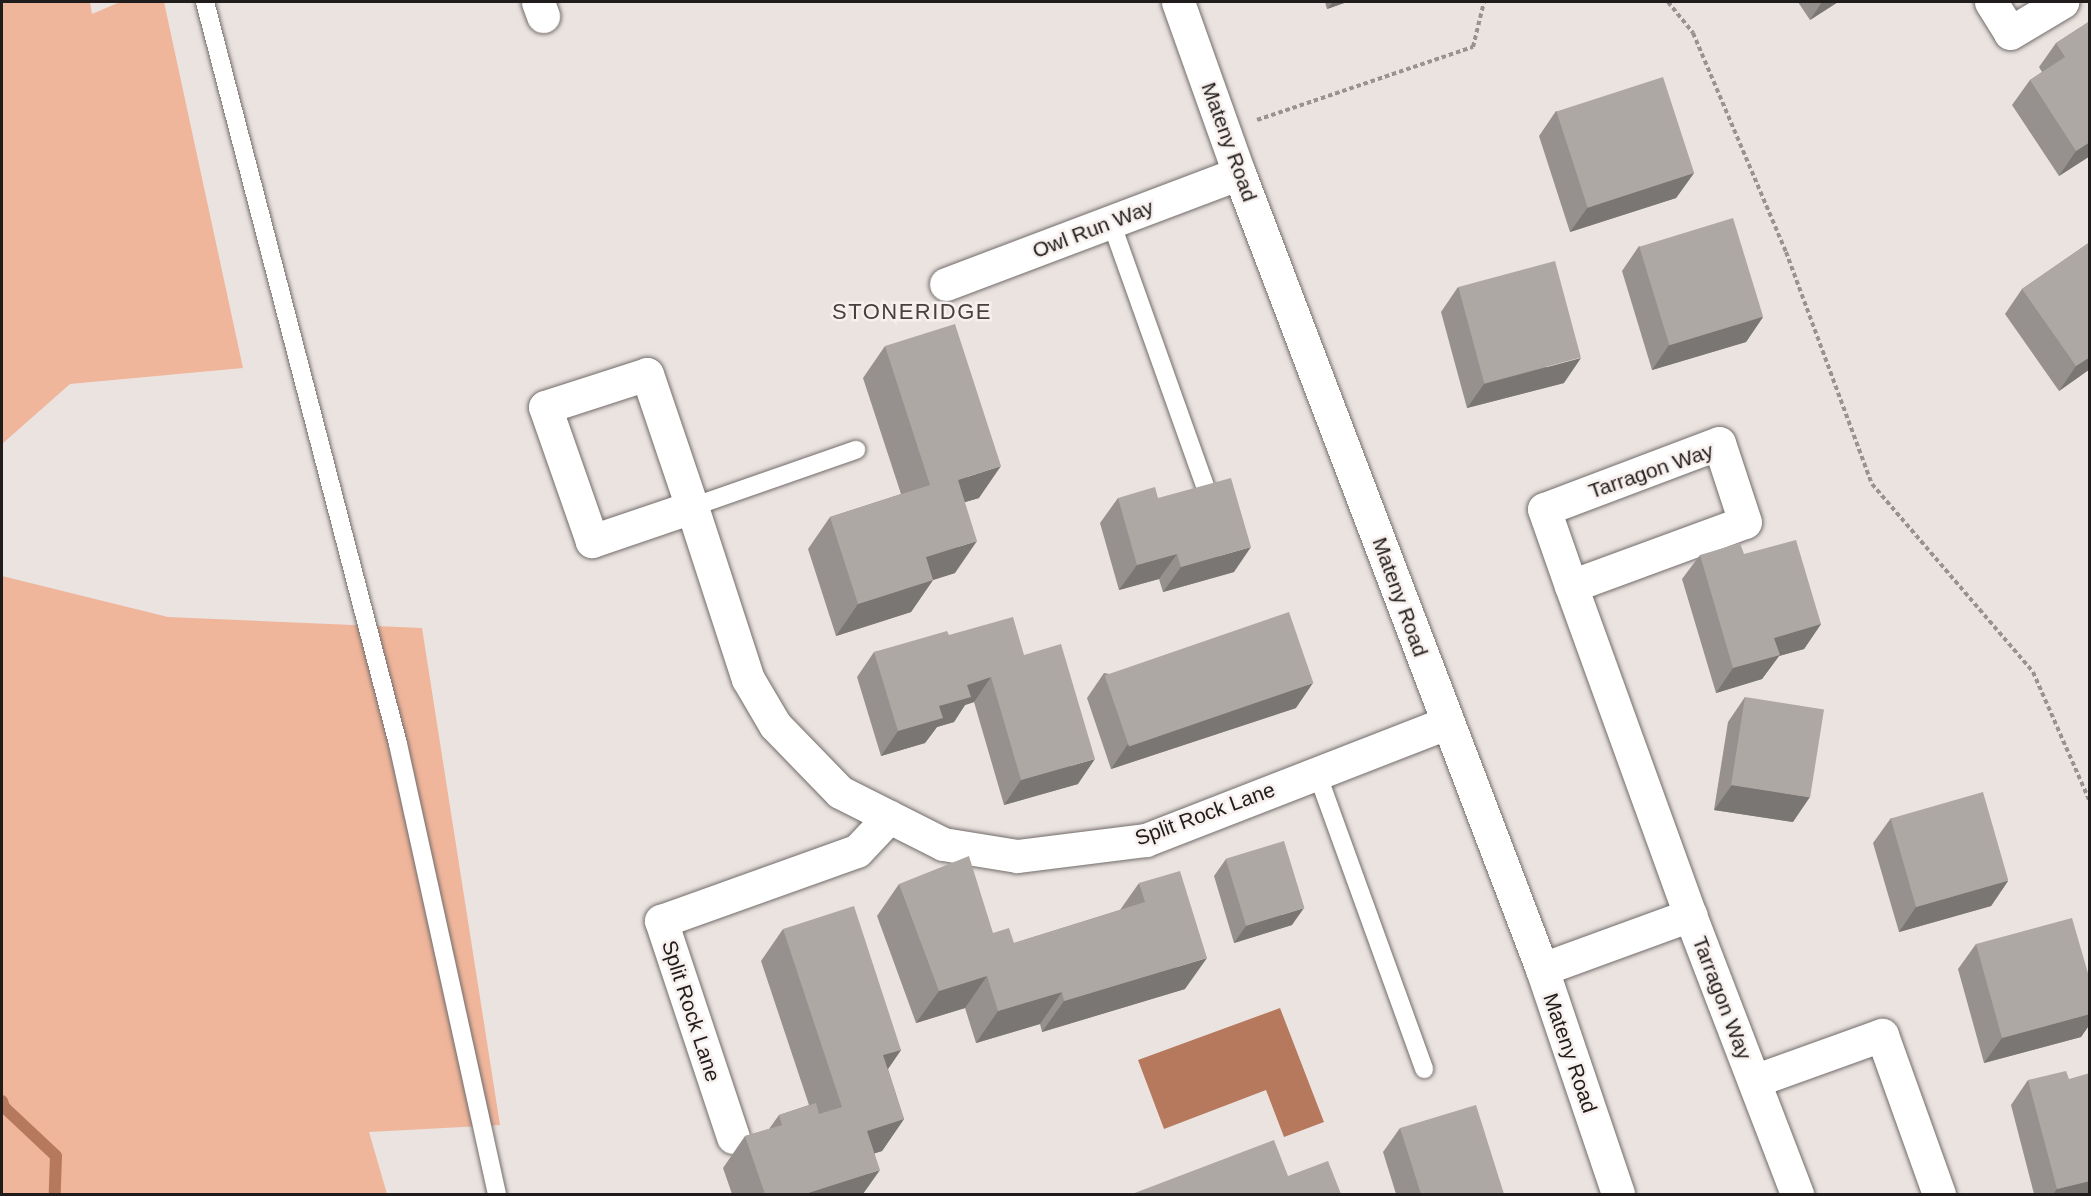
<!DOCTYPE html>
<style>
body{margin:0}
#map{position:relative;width:2091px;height:1196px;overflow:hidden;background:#eae3e0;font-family:Helvetica,sans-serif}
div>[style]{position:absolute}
.green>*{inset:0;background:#f0b69c}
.water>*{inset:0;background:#b7795d}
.stream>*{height:12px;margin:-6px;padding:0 6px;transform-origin:6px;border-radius:6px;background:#b7795d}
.path>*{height:4px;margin-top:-2px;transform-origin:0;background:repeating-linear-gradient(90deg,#989290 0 4.5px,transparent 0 7.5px)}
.roads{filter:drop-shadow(0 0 2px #726c6a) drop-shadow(0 0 2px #726c6a)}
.lane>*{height:18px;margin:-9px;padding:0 9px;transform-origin:9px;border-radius:9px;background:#fff}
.street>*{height:33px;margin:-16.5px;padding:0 16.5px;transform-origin:16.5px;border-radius:16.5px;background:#fff}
.secondary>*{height:33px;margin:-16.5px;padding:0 16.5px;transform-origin:16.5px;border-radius:16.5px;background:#fff}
.wall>*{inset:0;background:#96908e}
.shaded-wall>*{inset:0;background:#7a7674}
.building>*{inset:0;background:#aea8a5;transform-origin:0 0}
span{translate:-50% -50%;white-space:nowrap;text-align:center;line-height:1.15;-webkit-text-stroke:5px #f7f0ee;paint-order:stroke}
.street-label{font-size:21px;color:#1f1c1b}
.neighbourhood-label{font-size:22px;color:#46413f;letter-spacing:1.5px}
.frame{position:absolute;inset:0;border:3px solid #1f1c1b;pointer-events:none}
</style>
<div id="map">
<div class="green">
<i style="clip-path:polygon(2px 2px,90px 2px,92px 14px,120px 2px,164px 2px,243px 368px,70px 384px,2px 444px)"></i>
<i style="clip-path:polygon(2px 576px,168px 617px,422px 628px,500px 1125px,369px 1132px,387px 1194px,2px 1194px)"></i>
</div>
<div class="water">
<i style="clip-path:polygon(1280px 1008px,1324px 1122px,1284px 1137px,1266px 1090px,1164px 1129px,1138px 1060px)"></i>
</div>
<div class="stream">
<i style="left:2px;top:1101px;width:6px;rotate:72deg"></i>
<i style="left:4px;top:1107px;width:71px;rotate:43.3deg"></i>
<i style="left:56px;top:1156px;width:38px;rotate:92deg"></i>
</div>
<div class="path">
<i style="left:1668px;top:2px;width:40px;rotate:51deg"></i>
<i style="left:1693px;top:33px;width:238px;rotate:67deg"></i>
<i style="left:1786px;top:252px;width:247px;rotate:69.7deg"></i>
<i style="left:1872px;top:484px;width:248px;rotate:49.4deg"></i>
<i style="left:2033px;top:672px;width:142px;rotate:66.3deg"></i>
<i style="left:1257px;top:120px;width:228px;rotate:-18.7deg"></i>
<i style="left:1473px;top:47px;width:46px;rotate:-76.3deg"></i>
</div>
<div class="roads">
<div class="lane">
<i style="left:205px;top:2px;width:767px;rotate:75.42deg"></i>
<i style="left:398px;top:744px;width:461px;rotate:77.6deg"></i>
<i style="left:1111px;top:222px;width:283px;rotate:70.4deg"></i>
<i style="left:692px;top:507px;width:174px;rotate:-19.2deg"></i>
<i style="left:1317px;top:773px;width:315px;rotate:70.1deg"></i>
</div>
<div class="street">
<i style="left:538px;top:2px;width:15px;rotate:70deg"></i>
<i style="left:1991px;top:2px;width:36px;rotate:58deg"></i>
<i style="left:2010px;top:33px;width:61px;rotate:-30.8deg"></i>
<i style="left:946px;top:284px;width:313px;rotate:-20.7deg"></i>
<i style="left:692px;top:507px;width:106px;rotate:161.2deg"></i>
<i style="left:592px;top:541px;width:142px;rotate:-109.3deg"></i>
<i style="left:545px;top:407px;width:107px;rotate:-17.9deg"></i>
<i style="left:647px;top:374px;width:140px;rotate:71.3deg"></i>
<i style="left:692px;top:507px;width:181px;rotate:72deg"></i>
<i style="left:748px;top:679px;width:53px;rotate:59.6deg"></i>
<i style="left:775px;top:725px;width:93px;rotate:45.9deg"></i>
<i style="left:840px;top:792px;width:115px;rotate:26.8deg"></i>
<i style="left:943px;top:844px;width:75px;rotate:9.2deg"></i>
<i style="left:1017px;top:856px;width:130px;rotate:-7.1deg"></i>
<i style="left:1146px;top:840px;width:322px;rotate:-21.3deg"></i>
<i style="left:1571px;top:586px;width:185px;rotate:-20.2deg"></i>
<i style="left:1745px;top:522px;width:83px;rotate:-108.2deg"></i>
<i style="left:1719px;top:443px;width:187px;rotate:159.3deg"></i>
<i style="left:1544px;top:509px;width:82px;rotate:70.7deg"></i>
<i style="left:1571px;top:586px;width:350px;rotate:70.1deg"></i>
<i style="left:1690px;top:915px;width:299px;rotate:69deg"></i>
<i style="left:1542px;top:969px;width:158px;rotate:-20deg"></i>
<i style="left:1754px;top:1081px;width:136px;rotate:-19.8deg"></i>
<i style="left:1882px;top:1035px;width:169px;rotate:70.3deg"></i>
<i style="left:733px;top:1137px;width:228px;rotate:-108.4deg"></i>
<i style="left:661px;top:921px;width:208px;rotate:-19.7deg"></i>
<i style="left:857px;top:851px;width:47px;rotate:-46.7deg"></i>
</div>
<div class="secondary">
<i style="left:1178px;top:2px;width:182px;rotate:70.4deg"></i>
<i style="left:1239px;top:173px;width:852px;rotate:69.16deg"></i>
<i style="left:1542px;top:969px;width:237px;rotate:71.3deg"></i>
</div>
</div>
<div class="wall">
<i style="clip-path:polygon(1325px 2px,1347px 2px,1327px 9px)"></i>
<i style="clip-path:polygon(1798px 2px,1838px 2px,1810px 20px)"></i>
<i style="clip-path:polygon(2090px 21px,2090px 156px,2059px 176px,2012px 105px,2030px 80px,2042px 72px,2039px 67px,2056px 43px)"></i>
<i style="clip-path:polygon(1556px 111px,1694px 173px,1676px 198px,1570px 232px,1539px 136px)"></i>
<i style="clip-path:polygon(2090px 242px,2090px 369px,2059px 391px,2005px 314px,2022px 289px)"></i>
<i style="clip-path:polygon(1639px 246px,1763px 317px,1746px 342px,1652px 370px,1622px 271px)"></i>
<i style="clip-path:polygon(1458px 287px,1564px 383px,1467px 408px,1441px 312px)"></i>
<i style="clip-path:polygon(885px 346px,979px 498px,965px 502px,955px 573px,933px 580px,911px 612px,836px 636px,808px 549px,830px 517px,901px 494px,863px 378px)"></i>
<i style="clip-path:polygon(1118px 498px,1158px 498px,1234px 572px,1163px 592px,1159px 579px,1119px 590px,1100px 523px)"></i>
<i style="clip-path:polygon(1744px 554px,1821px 624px,1804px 649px,1779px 656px,1762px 679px,1716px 693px,1682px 579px,1700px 555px)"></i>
<i style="clip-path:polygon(949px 635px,1024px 655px,1078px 784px,1004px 805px,974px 702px,965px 705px,954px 722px,937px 727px,925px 743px,881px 756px,857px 677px,874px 652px)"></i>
<i style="clip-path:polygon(1104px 673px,1296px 708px,1111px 769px,1087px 698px)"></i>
<i style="clip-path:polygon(1745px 697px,1793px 822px,1714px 810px,1728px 722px)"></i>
<i style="clip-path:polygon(1891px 818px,2008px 881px,1991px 906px,1899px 932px,1873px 843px)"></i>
<i style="clip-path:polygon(1226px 859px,1292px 925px,1234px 943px,1214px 876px)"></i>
<i style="clip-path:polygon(1139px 883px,1185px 989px,1042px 1032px,1040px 1024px,976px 1043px,965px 1008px,916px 1023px,877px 916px,899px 884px,993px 933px,1014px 943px,1120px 910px)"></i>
<i style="clip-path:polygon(783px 929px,901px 1050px,888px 1069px,904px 1119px,882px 1151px,875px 1153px,863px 1194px,732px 1194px,723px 1168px,745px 1136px,769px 1129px,779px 1115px,809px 1105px,761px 961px)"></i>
<i style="clip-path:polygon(1976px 944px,2090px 980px,2090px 1024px,2081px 1037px,1984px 1063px,1958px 969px)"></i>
<i style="clip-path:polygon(2069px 1079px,2090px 1194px,2034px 1194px,2011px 1105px,2028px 1080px)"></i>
<i style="clip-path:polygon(1400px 1128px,1504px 1194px,1396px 1194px,1383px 1152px)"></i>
</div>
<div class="shaded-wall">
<i style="clip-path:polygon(1333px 2px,1347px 2px,1327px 9px)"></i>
<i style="clip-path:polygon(1822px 2px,1838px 2px,1810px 20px)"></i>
<i style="clip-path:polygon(2090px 142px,2090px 156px,2059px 176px,2076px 151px)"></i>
<i style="clip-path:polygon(1694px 173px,1676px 198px,1570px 232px,1588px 207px)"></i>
<i style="clip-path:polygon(1763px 317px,1746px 342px,1652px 370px,1669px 345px)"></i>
<i style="clip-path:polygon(2090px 357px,2090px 369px,2059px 391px,2076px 366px)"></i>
<i style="clip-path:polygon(1581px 358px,1564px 383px,1467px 408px,1484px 384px)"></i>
<i style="clip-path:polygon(1001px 466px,979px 498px,935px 511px,958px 480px)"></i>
<i style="clip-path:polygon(977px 541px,955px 573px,904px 589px,926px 557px)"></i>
<i style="clip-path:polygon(1251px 547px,1234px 572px,1163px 592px,1181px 567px)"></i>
<i style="clip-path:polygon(1177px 554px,1159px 579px,1119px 590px,1137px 565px)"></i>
<i style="clip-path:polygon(933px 580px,911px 612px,836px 636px,858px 604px)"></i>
<i style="clip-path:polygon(1821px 624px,1804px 649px,1779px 656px,1762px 679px,1716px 693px,1733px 668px,1774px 638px)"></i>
<i style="clip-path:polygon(991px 677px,974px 702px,965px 705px,954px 722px,937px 727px,925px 743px,881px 756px,898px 731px,939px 706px,967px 685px)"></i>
<i style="clip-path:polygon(1313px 683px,1296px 708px,1111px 769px,1128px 744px)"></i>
<i style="clip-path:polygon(1095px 759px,1078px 784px,1004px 805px,1021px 780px)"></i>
<i style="clip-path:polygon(1732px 785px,1810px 797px,1793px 822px,1714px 810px)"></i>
<i style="clip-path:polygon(2008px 881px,1991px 906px,1899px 932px,1916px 907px)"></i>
<i style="clip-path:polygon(1304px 908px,1292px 925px,1234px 943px,1246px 926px)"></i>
<i style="clip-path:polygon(1207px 958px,1185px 989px,1042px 1032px,1064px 1001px)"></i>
<i style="clip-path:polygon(987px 976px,965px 1008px,916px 1023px,939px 991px)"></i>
<i style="clip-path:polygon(1062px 992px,1040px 1024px,976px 1043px,998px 1011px)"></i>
<i style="clip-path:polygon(2090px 1014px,2090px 1024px,2081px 1037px,1984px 1063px,2002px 1038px)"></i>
<i style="clip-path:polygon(901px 1050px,879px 1082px,883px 1055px)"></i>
<i style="clip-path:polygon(904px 1119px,882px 1151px,845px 1163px,867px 1131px)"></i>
<i style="clip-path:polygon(880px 1170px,863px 1194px,805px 1194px)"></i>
<i style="clip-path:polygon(2090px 1181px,2090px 1194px,2053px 1194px,2057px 1189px)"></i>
</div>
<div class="building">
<i style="clip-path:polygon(2090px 21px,2090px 142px,2076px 151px,2030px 80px,2065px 57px,2056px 43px)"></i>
<i style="left:1663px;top:77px;width:101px;height:112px;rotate:72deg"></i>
<i style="left:1733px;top:218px;width:103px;height:98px;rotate:73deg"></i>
<i style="clip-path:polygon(2090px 242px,2090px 357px,2076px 366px,2022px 289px)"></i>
<i style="left:1555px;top:261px;width:100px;height:100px;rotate:75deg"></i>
<i style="clip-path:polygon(955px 324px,1001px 466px,958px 480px,977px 541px,926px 557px,933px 580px,858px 604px,830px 517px,930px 485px,885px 346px)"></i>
<i style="clip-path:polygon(1231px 478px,1251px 547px,1181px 567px,1177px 554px,1137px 565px,1118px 498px,1155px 487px,1158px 498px)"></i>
<i style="clip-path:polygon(1796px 540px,1821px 624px,1774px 638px,1780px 655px,1733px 668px,1700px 555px,1740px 543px,1744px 554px)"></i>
<i style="left:1289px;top:612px;width:75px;height:195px;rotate:71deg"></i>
<i style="clip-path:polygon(1013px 617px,1024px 655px,1061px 644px,1095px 759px,1021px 780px,991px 677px,967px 685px,971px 697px,939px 706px,943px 718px,898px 731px,874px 652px,947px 631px,949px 635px)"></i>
<i style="left:1745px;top:697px;width:80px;height:89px;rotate:9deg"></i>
<i style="left:1983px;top:792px;width:92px;height:96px;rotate:74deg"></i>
<i style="left:1284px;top:841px;width:70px;height:61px;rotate:73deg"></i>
<i style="clip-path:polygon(969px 856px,993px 933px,1009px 928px,1014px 943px,1145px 902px,1139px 883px,1180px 871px,1207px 958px,1064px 1001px,1062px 992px,998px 1011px,987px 976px,939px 991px,899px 884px)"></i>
<i style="clip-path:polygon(854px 906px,901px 1050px,883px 1055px,904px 1119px,867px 1131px,880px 1170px,805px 1194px,765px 1194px,745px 1136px,782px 1125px,779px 1115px,816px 1103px,819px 1114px,842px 1107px,783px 929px)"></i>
<i style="clip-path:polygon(2072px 918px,2090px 980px,2090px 1014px,2002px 1038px,1976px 944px)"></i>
<i style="clip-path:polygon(2066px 1071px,2069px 1079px,2090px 1073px,2090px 1181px,2057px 1189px,2028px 1080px)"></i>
<i style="clip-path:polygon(1476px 1105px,1504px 1194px,1421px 1194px,1400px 1128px)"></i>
<i style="clip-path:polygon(1274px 1140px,1288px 1176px,1328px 1161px,1341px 1194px,1132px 1194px)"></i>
</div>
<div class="street-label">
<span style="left:1229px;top:142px;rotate:70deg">Mateny Road</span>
<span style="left:1093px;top:229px;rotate:-21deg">Owl Run Way</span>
<span style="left:1651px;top:471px;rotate:-19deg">Tarragon Way</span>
<span style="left:1400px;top:597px;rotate:70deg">Mateny Road</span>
<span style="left:1205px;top:814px;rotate:-20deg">Split Rock Lane</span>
<span style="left:1722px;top:998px;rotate:69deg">Tarragon Way</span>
<span style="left:691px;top:1011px;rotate:72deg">Split Rock Lane</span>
<span style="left:1570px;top:1053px;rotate:71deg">Mateny Road</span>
</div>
<div class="neighbourhood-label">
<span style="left:912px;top:312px">STONERIDGE</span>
</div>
<div class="frame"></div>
</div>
